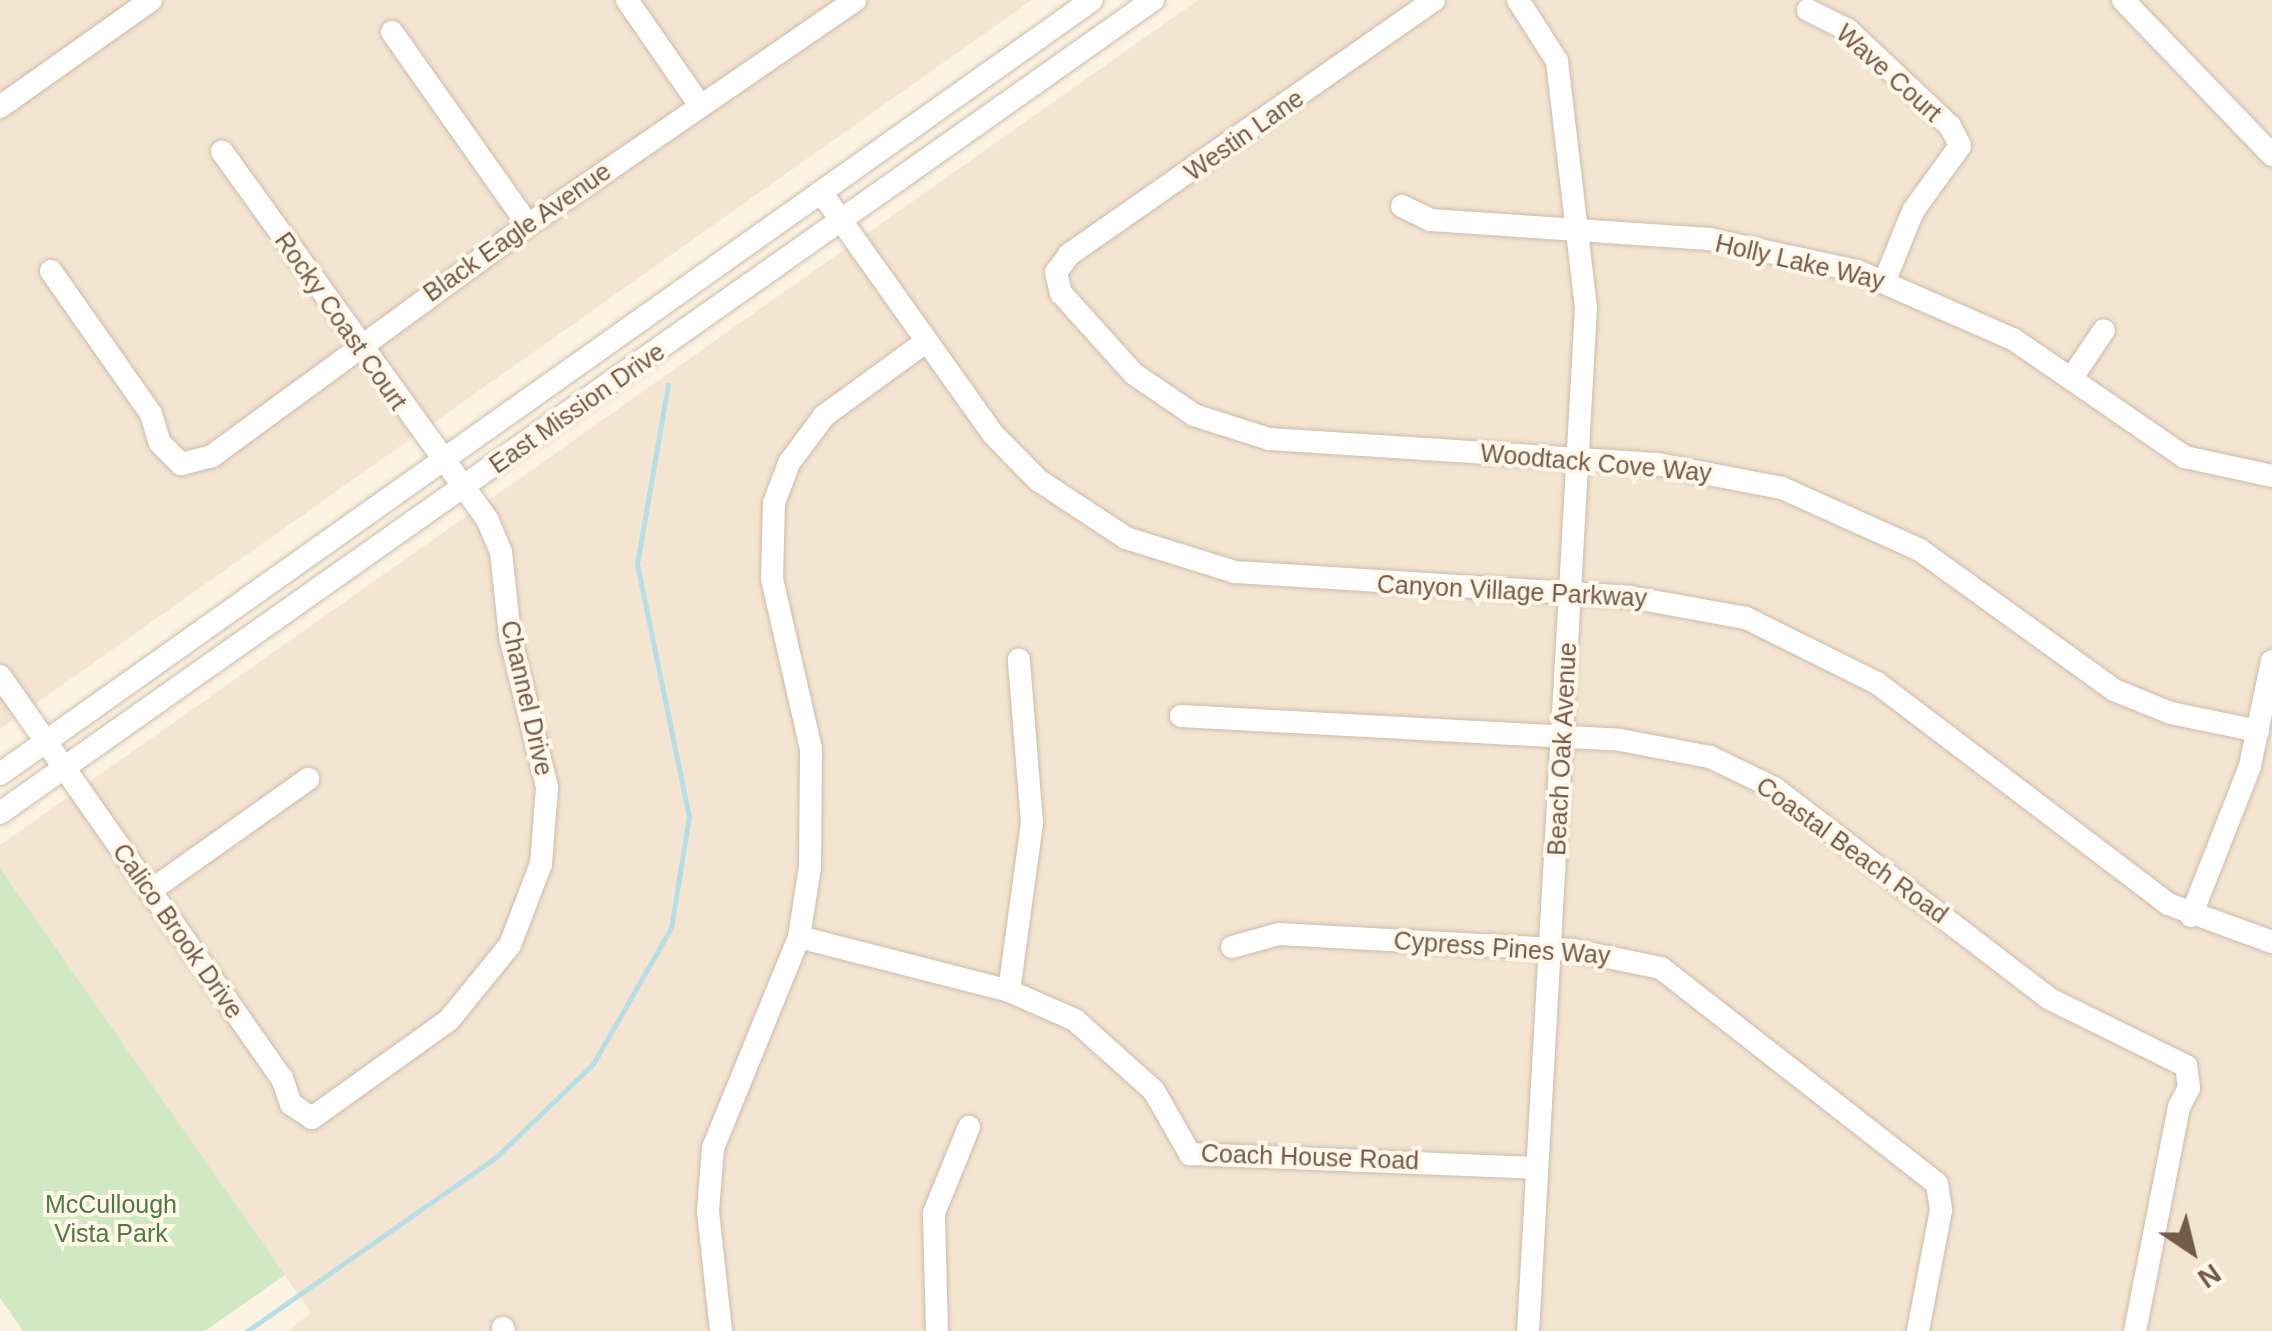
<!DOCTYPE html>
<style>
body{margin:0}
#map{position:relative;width:2272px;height:1331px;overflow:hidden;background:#fcf3e3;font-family:Helvetica,sans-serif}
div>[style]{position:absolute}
.residential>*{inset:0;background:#f4e5d2}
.green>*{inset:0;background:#d0e9c2}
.stream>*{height:5px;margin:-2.5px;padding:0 2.5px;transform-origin:2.5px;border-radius:2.5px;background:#b8dde5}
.roads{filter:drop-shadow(0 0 2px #cdbbaa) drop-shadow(0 0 2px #cdbbaa)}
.minor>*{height:22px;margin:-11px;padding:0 11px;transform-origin:11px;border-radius:11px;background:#fff}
span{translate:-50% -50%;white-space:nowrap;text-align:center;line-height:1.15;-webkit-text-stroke:8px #fff7e9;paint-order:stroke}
.street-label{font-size:25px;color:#745a49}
.park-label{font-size:25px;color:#507a42}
.north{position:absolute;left:2142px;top:1201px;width:100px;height:100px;-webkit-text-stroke:8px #fff7e9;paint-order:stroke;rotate:145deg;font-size:28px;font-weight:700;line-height:40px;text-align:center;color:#745a49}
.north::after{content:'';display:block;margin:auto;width:35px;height:45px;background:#745a49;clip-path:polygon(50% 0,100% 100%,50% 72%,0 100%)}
</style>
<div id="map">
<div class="residential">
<i style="clip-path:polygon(0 0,1032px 0,0 729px)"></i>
<i style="clip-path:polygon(1198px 0,2272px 0,2272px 1331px,287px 1331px,311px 1313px,0 868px,0 845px)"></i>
</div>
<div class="green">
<i style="clip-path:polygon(0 868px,285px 1275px,205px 1331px,23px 1331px,0 1298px)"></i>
</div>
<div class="stream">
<i style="left:247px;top:1331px;width:304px;rotate:-34.9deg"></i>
<i style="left:496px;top:1157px;width:134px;rotate:-43.8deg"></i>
<i style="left:593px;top:1064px;width:157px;rotate:-60.2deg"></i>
<i style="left:671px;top:928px;width:112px;rotate:-80.8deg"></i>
<i style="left:689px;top:817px;width:258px;rotate:-101.6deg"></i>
<i style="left:637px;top:564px;width:182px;rotate:-80.2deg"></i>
</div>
<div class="roads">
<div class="minor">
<i style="left:627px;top:0;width:126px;rotate:55.3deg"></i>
<i style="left:1434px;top:0;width:445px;rotate:145.1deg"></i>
<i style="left:1069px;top:255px;width:21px;rotate:127deg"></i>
<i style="left:1056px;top:272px;width:22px;rotate:77deg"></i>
<i style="left:1061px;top:293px;width:109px;rotate:48deg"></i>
<i style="left:1134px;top:374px;width:73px;rotate:34.3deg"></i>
<i style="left:1194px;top:415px;width:79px;rotate:17.7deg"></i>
<i style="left:1269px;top:439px;width:389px;rotate:3.7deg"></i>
<i style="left:1657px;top:464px;width:127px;rotate:10.9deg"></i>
<i style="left:1782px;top:488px;width:151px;rotate:24.2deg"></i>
<i style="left:1920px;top:550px;width:239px;rotate:35.8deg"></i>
<i style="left:2114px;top:690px;width:61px;rotate:22deg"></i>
<i style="left:2171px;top:713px;width:89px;rotate:11.7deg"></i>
<i style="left:1518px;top:0;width:72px;rotate:57.4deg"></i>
<i style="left:1557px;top:61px;width:249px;rotate:83.3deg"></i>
<i style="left:1586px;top:308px;width:1025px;rotate:93.24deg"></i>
<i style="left:2123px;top:0;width:215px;rotate:46.1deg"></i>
<i style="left:1808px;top:10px;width:45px;rotate:26.6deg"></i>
<i style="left:1848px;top:30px;width:140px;rotate:43.3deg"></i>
<i style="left:1950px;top:126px;width:22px;rotate:63deg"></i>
<i style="left:1960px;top:146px;width:80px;rotate:125.9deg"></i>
<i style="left:1913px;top:211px;width:74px;rotate:112.1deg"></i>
<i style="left:392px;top:32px;width:236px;rotate:54.8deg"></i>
<i style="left:0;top:107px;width:185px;rotate:-35.3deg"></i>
<i style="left:821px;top:192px;width:297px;rotate:54.6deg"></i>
<i style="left:993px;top:434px;width:64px;rotate:45.6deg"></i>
<i style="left:1038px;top:480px;width:105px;rotate:33.4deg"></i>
<i style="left:1126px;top:538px;width:114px;rotate:17.3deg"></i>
<i style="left:1235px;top:572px;width:396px;rotate:3.6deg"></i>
<i style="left:1630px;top:597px;width:118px;rotate:10.3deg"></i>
<i style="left:1746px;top:618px;width:146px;rotate:26.4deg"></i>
<i style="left:1877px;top:683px;width:365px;rotate:37.2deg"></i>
<i style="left:2168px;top:904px;width:111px;rotate:20.1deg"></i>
<i style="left:1402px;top:206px;width:32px;rotate:26deg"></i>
<i style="left:1431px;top:220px;width:279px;rotate:3.9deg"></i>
<i style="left:1709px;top:239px;width:151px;rotate:12.2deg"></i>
<i style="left:1857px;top:271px;width:170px;rotate:23.6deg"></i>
<i style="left:2013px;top:339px;width:209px;rotate:34.5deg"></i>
<i style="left:2185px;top:457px;width:89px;rotate:12.3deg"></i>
<i style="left:51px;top:271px;width:174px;rotate:55deg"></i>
<i style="left:151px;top:414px;width:30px;rotate:73deg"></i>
<i style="left:160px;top:443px;width:30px;rotate:45deg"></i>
<i style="left:181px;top:464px;width:32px;rotate:-14deg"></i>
<i style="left:212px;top:456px;width:391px;rotate:-36.2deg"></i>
<i style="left:528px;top:225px;width:397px;rotate:-34.5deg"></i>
<i style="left:2073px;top:376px;width:55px;rotate:-56deg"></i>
<i style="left:0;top:676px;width:491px;rotate:55deg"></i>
<i style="left:282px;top:1078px;width:28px;rotate:71deg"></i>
<i style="left:291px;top:1104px;width:25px;rotate:34deg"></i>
<i style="left:312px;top:1118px;width:168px;rotate:-35.6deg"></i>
<i style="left:449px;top:1020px;width:97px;rotate:-50.9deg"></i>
<i style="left:510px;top:945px;width:87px;rotate:-69.1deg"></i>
<i style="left:541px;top:864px;width:77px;rotate:-85.5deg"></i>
<i style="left:547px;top:787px;width:155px;rotate:-103.8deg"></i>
<i style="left:510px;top:636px;width:84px;rotate:-96.1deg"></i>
<i style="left:501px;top:552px;width:36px;rotate:-113deg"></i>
<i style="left:487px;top:519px;width:453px;rotate:-125.8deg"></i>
<i style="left:1181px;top:716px;width:440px;rotate:3.1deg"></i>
<i style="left:1620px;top:740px;width:92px;rotate:10.7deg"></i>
<i style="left:1710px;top:757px;width:71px;rotate:25.8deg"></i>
<i style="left:1774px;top:788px;width:347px;rotate:37.4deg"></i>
<i style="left:2050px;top:999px;width:152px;rotate:26.2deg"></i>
<i style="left:2186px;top:1066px;width:22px;rotate:82deg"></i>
<i style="left:2189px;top:1088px;width:21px;rotate:118deg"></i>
<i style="left:2179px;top:1107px;width:228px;rotate:101.1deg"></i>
<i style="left:0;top:774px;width:1338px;rotate:-35.33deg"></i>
<i style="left:0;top:813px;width:1411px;rotate:-35.19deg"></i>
<i style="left:150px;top:891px;width:194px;rotate:-35.3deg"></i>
<i style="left:2191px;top:916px;width:161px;rotate:-68.5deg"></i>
<i style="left:2250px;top:766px;width:107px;rotate:-78.2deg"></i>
<i style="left:799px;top:937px;width:217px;rotate:14.4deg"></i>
<i style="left:1009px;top:991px;width:72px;rotate:23.7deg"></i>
<i style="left:1075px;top:1020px;width:106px;rotate:41.9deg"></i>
<i style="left:1154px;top:1091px;width:73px;rotate:60.3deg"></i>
<i style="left:1190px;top:1154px;width:347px;rotate:2.3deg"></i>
<i style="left:1232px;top:947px;width:49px;rotate:-15.5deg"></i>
<i style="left:1279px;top:934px;width:294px;rotate:3.1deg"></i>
<i style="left:1573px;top:950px;width:90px;rotate:11.6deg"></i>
<i style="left:1661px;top:968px;width:350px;rotate:38deg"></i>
<i style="left:1937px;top:1184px;width:26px;rotate:81deg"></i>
<i style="left:1941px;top:1210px;width:123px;rotate:100.8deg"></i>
<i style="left:1009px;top:991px;width:170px;rotate:-82.2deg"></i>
<i style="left:1032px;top:823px;width:164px;rotate:-94.6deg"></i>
<i style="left:503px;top:1328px;width:3px;rotate:72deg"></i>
<i style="left:721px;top:1331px;width:121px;rotate:-96.2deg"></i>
<i style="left:708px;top:1211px;width:63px;rotate:-85.5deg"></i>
<i style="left:713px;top:1148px;width:228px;rotate:-67.8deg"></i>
<i style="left:799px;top:937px;width:71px;rotate:-81.1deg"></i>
<i style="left:810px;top:867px;width:118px;rotate:-89.5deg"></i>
<i style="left:811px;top:749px;width:174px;rotate:-102.9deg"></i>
<i style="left:772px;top:579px;width:76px;rotate:-88.5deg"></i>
<i style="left:774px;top:503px;width:43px;rotate:-69.4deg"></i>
<i style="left:789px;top:463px;width:59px;rotate:-53.3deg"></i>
<i style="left:824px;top:416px;width:127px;rotate:-36.1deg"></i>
<i style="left:937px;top:1331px;width:118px;rotate:-91.5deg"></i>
<i style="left:934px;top:1213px;width:93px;rotate:-67.9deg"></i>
</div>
</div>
<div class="street-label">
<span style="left:1889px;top:73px;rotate:42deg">Wave Court</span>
<span style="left:1244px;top:135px;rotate:-35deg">Westin Lane</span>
<span style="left:517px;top:232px;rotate:-35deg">Black Eagle Avenue</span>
<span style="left:1800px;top:262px;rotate:13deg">Holly Lake Way</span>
<span style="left:341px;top:321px;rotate:55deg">Rocky Coast Court</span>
<span style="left:577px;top:408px;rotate:-35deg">East Mission Drive</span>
<span style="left:1596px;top:463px;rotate:5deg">Woodtack Cove Way</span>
<span style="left:1512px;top:591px;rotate:3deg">Canyon Village Parkway</span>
<span style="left:527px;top:698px;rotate:77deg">Channel Drive</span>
<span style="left:1562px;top:749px;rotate:-87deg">Beach Oak Avenue</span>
<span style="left:1852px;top:850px;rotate:36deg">Coastal Beach Road</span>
<span style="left:178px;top:931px;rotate:55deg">Calico Brook Drive</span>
<span style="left:1502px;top:948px;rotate:4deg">Cypress Pines Way</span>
<span style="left:1310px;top:1157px;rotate:2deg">Coach House Road</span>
</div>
<div class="park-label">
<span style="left:111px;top:1219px">McCullough<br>Vista Park</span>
</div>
<div class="north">N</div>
</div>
